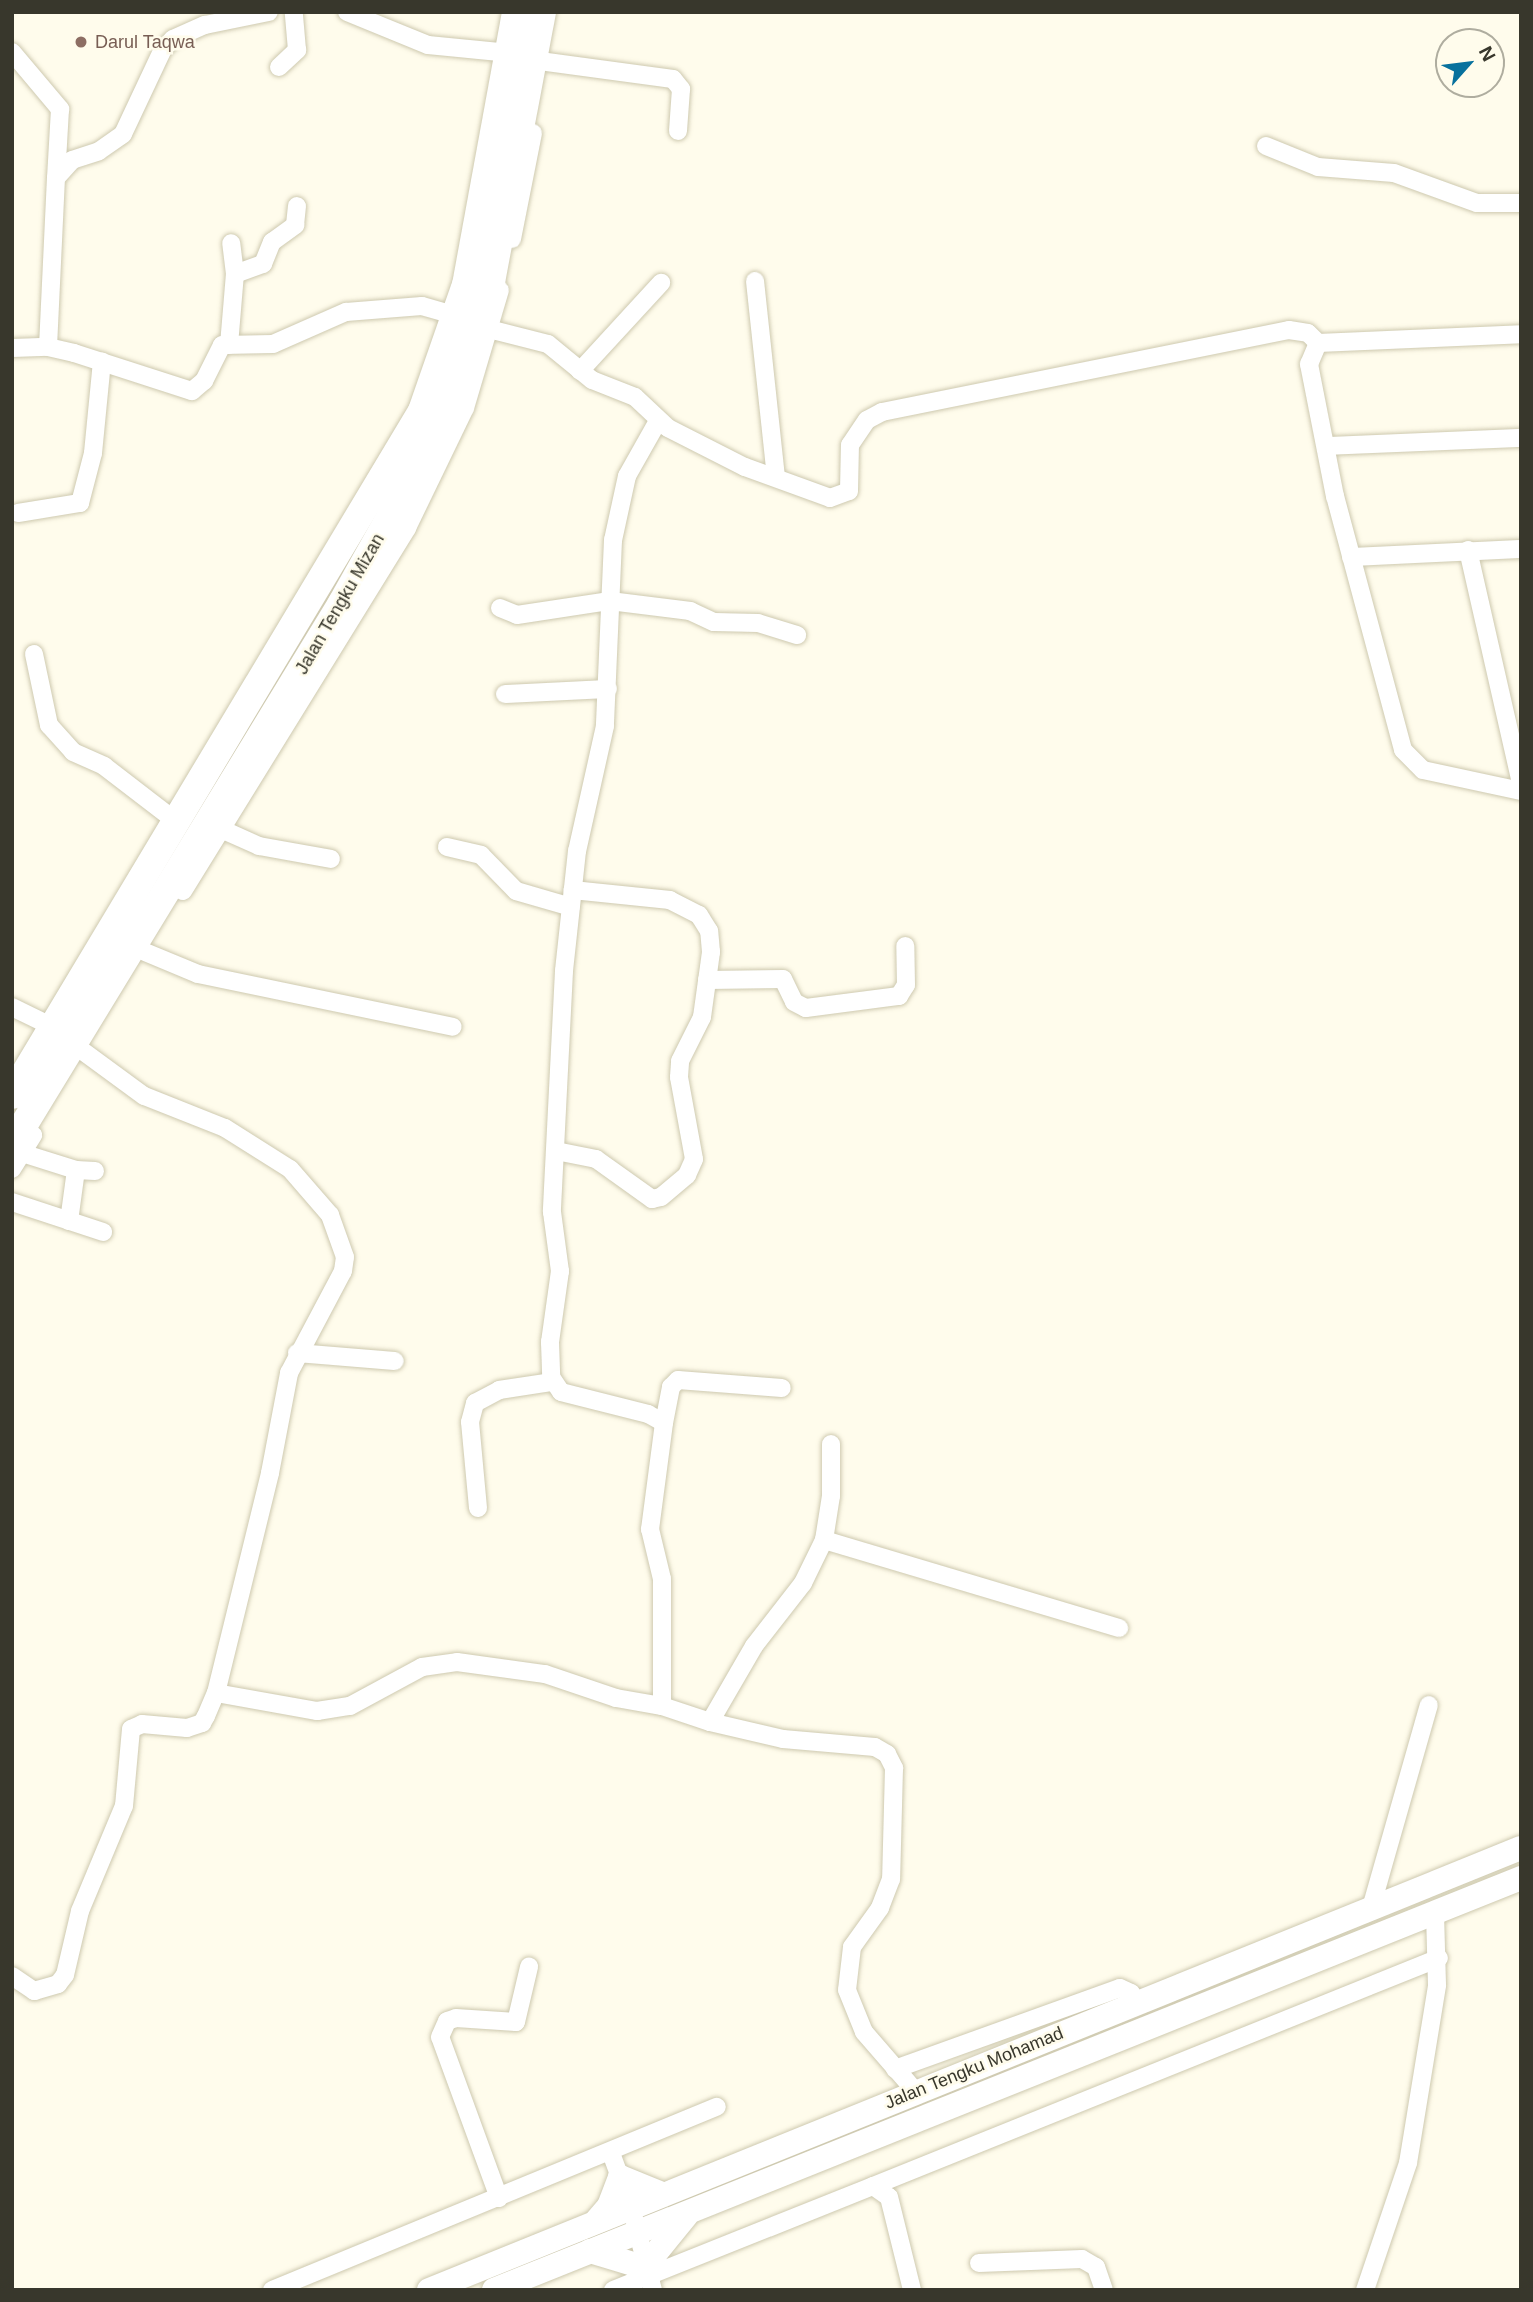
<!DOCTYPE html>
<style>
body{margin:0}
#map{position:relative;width:1533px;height:2302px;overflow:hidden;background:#fffcec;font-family:Helvetica,sans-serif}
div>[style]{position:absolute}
.roads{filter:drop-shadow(0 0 2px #cec9af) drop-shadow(0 0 2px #cec9af)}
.minor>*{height:18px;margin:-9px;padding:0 9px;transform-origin:9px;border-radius:9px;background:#fff}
.secondary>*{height:24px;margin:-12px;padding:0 12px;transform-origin:12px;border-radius:12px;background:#fff}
.trunk>*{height:28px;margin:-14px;padding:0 14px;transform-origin:14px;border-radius:14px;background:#fff}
.dots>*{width:19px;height:19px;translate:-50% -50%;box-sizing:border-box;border:4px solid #fffcec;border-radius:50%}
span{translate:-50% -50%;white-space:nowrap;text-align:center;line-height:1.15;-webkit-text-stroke:5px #fffcec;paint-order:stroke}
.education-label{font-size:18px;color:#785e54}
.left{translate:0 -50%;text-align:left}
.street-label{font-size:18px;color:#38372c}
.frame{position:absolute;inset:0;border:14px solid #38372c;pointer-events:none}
.north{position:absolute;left:1435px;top:28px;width:70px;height:70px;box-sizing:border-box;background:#fffcec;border:2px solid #afad9f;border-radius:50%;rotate:62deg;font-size:19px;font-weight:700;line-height:28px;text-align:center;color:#38372c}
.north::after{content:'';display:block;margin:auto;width:24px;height:32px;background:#08719d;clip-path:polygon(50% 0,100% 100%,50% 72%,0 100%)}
</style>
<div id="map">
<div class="roads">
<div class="minor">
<i style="left:347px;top:12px;width:87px;rotate:22.2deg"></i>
<i style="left:428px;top:45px;width:82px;rotate:5.6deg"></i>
<i style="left:12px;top:52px;width:75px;rotate:49.9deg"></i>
<i style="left:60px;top:109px;width:69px;rotate:93.3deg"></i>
<i style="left:547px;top:62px;width:127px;rotate:7.7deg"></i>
<i style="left:673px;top:79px;width:13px;rotate:51deg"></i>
<i style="left:681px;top:89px;width:42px;rotate:94.1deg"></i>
<i style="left:279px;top:67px;width:25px;rotate:-43deg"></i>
<i style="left:297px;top:50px;width:38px;rotate:-95deg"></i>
<i style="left:1266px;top:146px;width:56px;rotate:22deg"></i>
<i style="left:1318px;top:167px;width:76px;rotate:4.5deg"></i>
<i style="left:1394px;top:173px;width:88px;rotate:19.9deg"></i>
<i style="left:1477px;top:203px;width:44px"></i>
<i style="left:512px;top:239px;width:108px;rotate:-78.8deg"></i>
<i style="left:235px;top:274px;width:30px;rotate:-20deg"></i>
<i style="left:263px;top:264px;width:24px;rotate:-68deg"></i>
<i style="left:272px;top:242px;width:29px;rotate:-36deg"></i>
<i style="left:295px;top:225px;width:19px;rotate:-84deg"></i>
<i style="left:755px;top:281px;width:197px;rotate:83.9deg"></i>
<i style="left:481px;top:327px;width:69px;rotate:14.2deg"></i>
<i style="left:548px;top:344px;width:57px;rotate:39.3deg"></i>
<i style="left:592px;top:380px;width:46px;rotate:21.6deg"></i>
<i style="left:635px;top:397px;width:45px;rotate:43.2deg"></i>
<i style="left:668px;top:428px;width:86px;rotate:26.9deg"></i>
<i style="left:745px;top:467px;width:90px;rotate:20deg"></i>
<i style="left:830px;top:498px;width:20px;rotate:-20deg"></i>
<i style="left:849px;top:491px;width:46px;rotate:-88.8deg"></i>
<i style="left:850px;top:445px;width:30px;rotate:-56deg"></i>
<i style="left:867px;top:420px;width:17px;rotate:-28deg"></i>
<i style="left:882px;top:412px;width:415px;rotate:-11.4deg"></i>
<i style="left:1289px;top:330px;width:19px;rotate:9deg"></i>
<i style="left:1308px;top:333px;width:14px;rotate:45deg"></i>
<i style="left:1318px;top:343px;width:203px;rotate:-2.5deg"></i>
<i style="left:1318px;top:343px;width:23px;rotate:113deg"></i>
<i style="left:1309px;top:364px;width:135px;rotate:78.9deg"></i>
<i style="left:1335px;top:496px;width:263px;rotate:75deg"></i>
<i style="left:1403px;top:750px;width:28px;rotate:45deg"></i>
<i style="left:1423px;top:770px;width:100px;rotate:12.1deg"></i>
<i style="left:229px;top:345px;width:71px;rotate:-85.2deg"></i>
<i style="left:235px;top:274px;width:31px;rotate:-97deg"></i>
<i style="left:48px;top:347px;width:169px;rotate:-87.3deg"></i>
<i style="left:56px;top:178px;width:24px;rotate:-48deg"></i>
<i style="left:72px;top:160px;width:28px;rotate:-18deg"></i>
<i style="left:99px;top:151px;width:29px;rotate:-35deg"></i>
<i style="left:123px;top:134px;width:94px;rotate:-64.8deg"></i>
<i style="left:163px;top:49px;width:14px;rotate:-45deg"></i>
<i style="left:173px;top:39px;width:35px;rotate:-24deg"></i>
<i style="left:205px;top:25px;width:65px;rotate:-11.5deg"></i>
<i style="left:12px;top:348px;width:36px;rotate:-2deg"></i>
<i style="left:48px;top:347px;width:27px;rotate:13deg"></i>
<i style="left:74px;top:353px;width:124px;rotate:17.9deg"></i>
<i style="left:192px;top:391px;width:16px;rotate:-40deg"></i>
<i style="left:204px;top:381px;width:40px;rotate:-63.4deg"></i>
<i style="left:222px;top:345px;width:51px;rotate:-1.1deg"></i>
<i style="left:273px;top:344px;width:80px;rotate:-23.7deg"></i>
<i style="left:346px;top:312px;width:76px;rotate:-4.5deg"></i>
<i style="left:422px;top:306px;width:36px;rotate:16deg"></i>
<i style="left:580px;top:371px;width:120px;rotate:-47.4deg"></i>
<i style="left:658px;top:421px;width:63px;rotate:119.4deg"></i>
<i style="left:627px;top:476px;width:66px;rotate:102.3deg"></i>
<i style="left:613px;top:540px;width:186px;rotate:92.5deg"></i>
<i style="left:605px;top:726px;width:128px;rotate:102.6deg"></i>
<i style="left:577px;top:851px;width:121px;rotate:96.2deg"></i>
<i style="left:564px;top:971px;width:241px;rotate:92.9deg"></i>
<i style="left:552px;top:1212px;width:60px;rotate:82.3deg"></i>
<i style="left:560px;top:1271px;width:72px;rotate:98deg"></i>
<i style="left:550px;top:1342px;width:35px;rotate:88deg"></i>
<i style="left:551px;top:1377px;width:18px;rotate:56deg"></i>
<i style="left:561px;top:1392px;width:90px;rotate:14.2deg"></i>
<i style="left:648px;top:1414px;width:18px;rotate:29deg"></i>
<i style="left:664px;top:1423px;width:107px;rotate:97.5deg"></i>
<i style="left:650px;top:1529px;width:51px;rotate:76.5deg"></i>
<i style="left:662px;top:1579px;width:127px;rotate:90deg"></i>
<i style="left:662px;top:1706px;width:51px;rotate:18.4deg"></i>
<i style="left:710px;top:1722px;width:88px;rotate:-59.9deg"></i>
<i style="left:754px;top:1646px;width:80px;rotate:-52.1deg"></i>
<i style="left:803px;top:1583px;width:48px;rotate:-64deg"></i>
<i style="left:824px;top:1540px;width:45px;rotate:-81deg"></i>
<i style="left:831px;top:1496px;width:52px;rotate:-90deg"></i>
<i style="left:1327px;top:446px;width:194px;rotate:-2.4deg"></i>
<i style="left:18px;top:513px;width:63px;rotate:-9.2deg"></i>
<i style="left:80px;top:503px;width:52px;rotate:-75.4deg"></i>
<i style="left:93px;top:453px;width:92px;rotate:-84.4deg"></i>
<i style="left:1468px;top:550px;width:240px;rotate:77.2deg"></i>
<i style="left:1351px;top:557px;width:170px;rotate:-2.7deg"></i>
<i style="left:500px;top:608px;width:18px;rotate:22deg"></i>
<i style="left:517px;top:615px;width:94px;rotate:-8.6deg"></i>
<i style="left:610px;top:601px;width:81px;rotate:7.1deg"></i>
<i style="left:690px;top:611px;width:26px;rotate:25deg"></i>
<i style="left:714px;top:622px;width:44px;rotate:1.3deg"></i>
<i style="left:758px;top:623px;width:41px;rotate:17.1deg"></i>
<i style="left:34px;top:654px;width:73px;rotate:78.1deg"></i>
<i style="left:49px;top:725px;width:36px;rotate:48deg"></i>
<i style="left:73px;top:752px;width:34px;rotate:24deg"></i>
<i style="left:104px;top:766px;width:93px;rotate:37.6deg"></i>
<i style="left:505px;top:694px;width:103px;rotate:-2.8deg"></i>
<i style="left:221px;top:829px;width:42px;rotate:24.1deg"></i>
<i style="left:259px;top:846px;width:73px;rotate:10.2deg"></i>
<i style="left:447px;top:847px;width:35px;rotate:13deg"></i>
<i style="left:481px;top:855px;width:50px;rotate:45.8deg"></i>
<i style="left:516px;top:891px;width:57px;rotate:16.2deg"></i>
<i style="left:183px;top:891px;width:427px;rotate:-58.3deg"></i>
<i style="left:407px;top:528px;width:133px;rotate:-64.2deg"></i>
<i style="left:465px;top:408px;width:123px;rotate:-73.5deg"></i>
<i style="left:145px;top:952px;width:57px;rotate:22.5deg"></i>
<i style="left:198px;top:974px;width:260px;rotate:11.7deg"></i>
<i style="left:707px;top:980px;width:76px;rotate:-0.8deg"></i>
<i style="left:783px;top:979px;width:25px;rotate:64deg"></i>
<i style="left:794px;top:1002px;width:13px;rotate:27deg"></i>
<i style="left:806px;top:1008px;width:94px;rotate:-7.4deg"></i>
<i style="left:899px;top:996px;width:13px;rotate:-58deg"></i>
<i style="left:906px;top:985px;width:39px;rotate:-91deg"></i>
<i style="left:12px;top:1007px;width:48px;rotate:26deg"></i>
<i style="left:556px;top:1151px;width:41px;rotate:11.3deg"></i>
<i style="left:596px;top:1159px;width:69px;rotate:35.5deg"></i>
<i style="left:652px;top:1199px;width:9px;rotate:-13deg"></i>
<i style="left:661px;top:1197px;width:34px;rotate:-40deg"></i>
<i style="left:687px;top:1175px;width:17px;rotate:-66deg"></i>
<i style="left:694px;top:1159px;width:83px;rotate:-100.4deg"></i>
<i style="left:679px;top:1077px;width:16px;rotate:-86deg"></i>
<i style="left:680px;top:1061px;width:49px;rotate:-63.4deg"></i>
<i style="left:702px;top:1017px;width:66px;rotate:-82.1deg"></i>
<i style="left:711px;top:952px;width:21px;rotate:-95deg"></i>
<i style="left:709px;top:931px;width:19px;rotate:-122deg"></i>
<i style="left:699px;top:915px;width:33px;rotate:-153deg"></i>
<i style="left:670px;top:900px;width:98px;rotate:-174.1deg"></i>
<i style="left:22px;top:1153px;width:57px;rotate:17.5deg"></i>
<i style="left:76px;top:1170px;width:19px;rotate:3deg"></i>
<i style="left:12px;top:1169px;width:40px;rotate:-58deg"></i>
<i style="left:12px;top:1202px;width:96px;rotate:18.2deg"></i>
<i style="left:69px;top:1221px;width:51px;rotate:-82.2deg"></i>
<i style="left:297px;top:1353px;width:98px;rotate:4.7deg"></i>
<i style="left:664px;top:1423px;width:37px;rotate:-79deg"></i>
<i style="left:671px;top:1387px;width:10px;rotate:-45deg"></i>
<i style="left:678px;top:1380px;width:104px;rotate:4.4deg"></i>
<i style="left:478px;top:1508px;width:86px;rotate:-95.3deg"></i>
<i style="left:470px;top:1422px;width:20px;rotate:-75deg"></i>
<i style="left:475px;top:1403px;width:27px;rotate:-28deg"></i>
<i style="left:499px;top:1390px;width:54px;rotate:-8.6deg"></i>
<i style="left:824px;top:1540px;width:308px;rotate:16.6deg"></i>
<i style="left:216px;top:1693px;width:103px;rotate:10.1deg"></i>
<i style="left:317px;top:1711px;width:33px;rotate:-9deg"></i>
<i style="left:350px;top:1706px;width:82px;rotate:-28.4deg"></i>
<i style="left:422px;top:1667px;width:35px;rotate:-8deg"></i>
<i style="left:457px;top:1662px;width:89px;rotate:7.8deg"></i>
<i style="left:545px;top:1674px;width:75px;rotate:18.7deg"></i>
<i style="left:616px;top:1698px;width:47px;rotate:9.9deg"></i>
<i style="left:710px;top:1722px;width:75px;rotate:13.1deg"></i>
<i style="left:783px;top:1739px;width:92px;rotate:5deg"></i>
<i style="left:875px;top:1747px;width:14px;rotate:30deg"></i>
<i style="left:887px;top:1754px;width:16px;rotate:63deg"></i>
<i style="left:894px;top:1768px;width:111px;rotate:91.5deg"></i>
<i style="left:891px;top:1879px;width:31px;rotate:111deg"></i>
<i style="left:880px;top:1908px;width:48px;rotate:125.7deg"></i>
<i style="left:852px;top:1947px;width:43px;rotate:96.6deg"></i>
<i style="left:847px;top:1990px;width:45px;rotate:68deg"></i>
<i style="left:864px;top:2032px;width:79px;rotate:49.1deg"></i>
<i style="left:1371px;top:1908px;width:211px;rotate:-74.1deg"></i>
<i style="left:12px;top:1976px;width:27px;rotate:34deg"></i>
<i style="left:34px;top:1991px;width:25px;rotate:-16deg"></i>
<i style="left:58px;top:1984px;width:11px;rotate:-52deg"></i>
<i style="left:65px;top:1975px;width:66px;rotate:-76.8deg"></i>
<i style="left:80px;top:1911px;width:114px;rotate:-67.3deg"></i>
<i style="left:124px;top:1806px;width:77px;rotate:-84.8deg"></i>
<i style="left:131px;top:1729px;width:12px;rotate:-24deg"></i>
<i style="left:142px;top:1724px;width:45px;rotate:5.1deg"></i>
<i style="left:187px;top:1728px;width:16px;rotate:-18deg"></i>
<i style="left:202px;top:1723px;width:8px;rotate:-60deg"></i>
<i style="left:206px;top:1716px;width:25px;rotate:-67deg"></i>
<i style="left:216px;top:1693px;width:227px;rotate:-76.2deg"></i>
<i style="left:270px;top:1473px;width:102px;rotate:-79.2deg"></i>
<i style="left:289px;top:1373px;width:115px;rotate:-62.1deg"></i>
<i style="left:343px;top:1271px;width:14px;rotate:-82deg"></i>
<i style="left:345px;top:1257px;width:45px;rotate:-109.7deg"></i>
<i style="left:330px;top:1215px;width:61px;rotate:-131deg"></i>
<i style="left:290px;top:1169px;width:77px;rotate:-147.8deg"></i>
<i style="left:225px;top:1128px;width:87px;rotate:-158.4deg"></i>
<i style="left:144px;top:1096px;width:74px;rotate:-143.7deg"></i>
<i style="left:895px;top:2069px;width:239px;rotate:-19.8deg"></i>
<i style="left:1120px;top:1988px;width:12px;rotate:24deg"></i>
<i style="left:1131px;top:1993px;width:11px;rotate:63deg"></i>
<i style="left:611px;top:2153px;width:58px;rotate:69.7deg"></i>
<i style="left:631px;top:2207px;width:86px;rotate:75.2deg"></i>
<i style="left:873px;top:2186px;width:610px;rotate:-21.94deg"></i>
<i style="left:499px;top:2198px;width:171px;rotate:-110.1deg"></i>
<i style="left:440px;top:2037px;width:17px;rotate:-66deg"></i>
<i style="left:447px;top:2021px;width:9px;rotate:-18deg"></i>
<i style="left:456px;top:2018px;width:60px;rotate:3.8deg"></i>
<i style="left:516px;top:2022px;width:57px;rotate:-76.7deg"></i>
<i style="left:979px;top:2263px;width:103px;rotate:-2.2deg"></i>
<i style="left:1082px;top:2259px;width:16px;rotate:30deg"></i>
<i style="left:1096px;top:2267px;width:24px;rotate:71deg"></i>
<i style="left:272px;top:2290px;width:481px;rotate:-22.4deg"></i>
<i style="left:613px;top:2290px;width:280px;rotate:-21.8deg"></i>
<i style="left:873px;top:2186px;width:19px;rotate:35deg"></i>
<i style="left:889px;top:2197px;width:96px;rotate:76.1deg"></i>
<i style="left:1365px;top:2290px;width:134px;rotate:-71.3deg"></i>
<i style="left:1408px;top:2163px;width:180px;rotate:-80.7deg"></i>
<i style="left:1437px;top:1985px;width:73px;rotate:-91.6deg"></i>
</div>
<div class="secondary">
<i style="left:597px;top:2220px;width:18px;rotate:-49deg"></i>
<i style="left:609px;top:2206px;width:31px;rotate:-69deg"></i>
<i style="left:620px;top:2177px;width:45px;rotate:22deg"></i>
<i style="left:590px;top:2251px;width:45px;rotate:16.8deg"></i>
<i style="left:633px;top:2264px;width:19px;rotate:35deg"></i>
<i style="left:649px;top:2275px;width:22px;rotate:-74deg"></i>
<i style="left:655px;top:2254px;width:49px;rotate:-50.8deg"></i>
<i style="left:429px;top:2290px;width:1178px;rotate:-22.04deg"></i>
<i style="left:494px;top:2290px;width:1107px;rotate:-21.86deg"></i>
</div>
<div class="trunk">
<i style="left:12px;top:1095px;width:797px;rotate:-59.06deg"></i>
<i style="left:422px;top:411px;width:133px;rotate:-70.8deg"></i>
<i style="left:466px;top:285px;width:278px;rotate:-79.6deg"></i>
<i style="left:12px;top:1144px;width:634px;rotate:-58.62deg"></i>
<i style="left:342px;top:603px;width:194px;rotate:-60.7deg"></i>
<i style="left:437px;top:434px;width:161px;rotate:-70.4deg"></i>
<i style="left:491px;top:282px;width:275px;rotate:-79.3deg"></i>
</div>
</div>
<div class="dots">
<i style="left:81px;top:42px;background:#8d6e63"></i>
</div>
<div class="education-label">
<span class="left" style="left:95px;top:42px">Darul Taqwa</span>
</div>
<div class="street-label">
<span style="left:340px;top:604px;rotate:-60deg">Jalan Tengku Mizan</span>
<span style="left:974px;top:2068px;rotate:-22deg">Jalan Tengku Mohamad</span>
</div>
<div class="frame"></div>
<div class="north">N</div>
</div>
